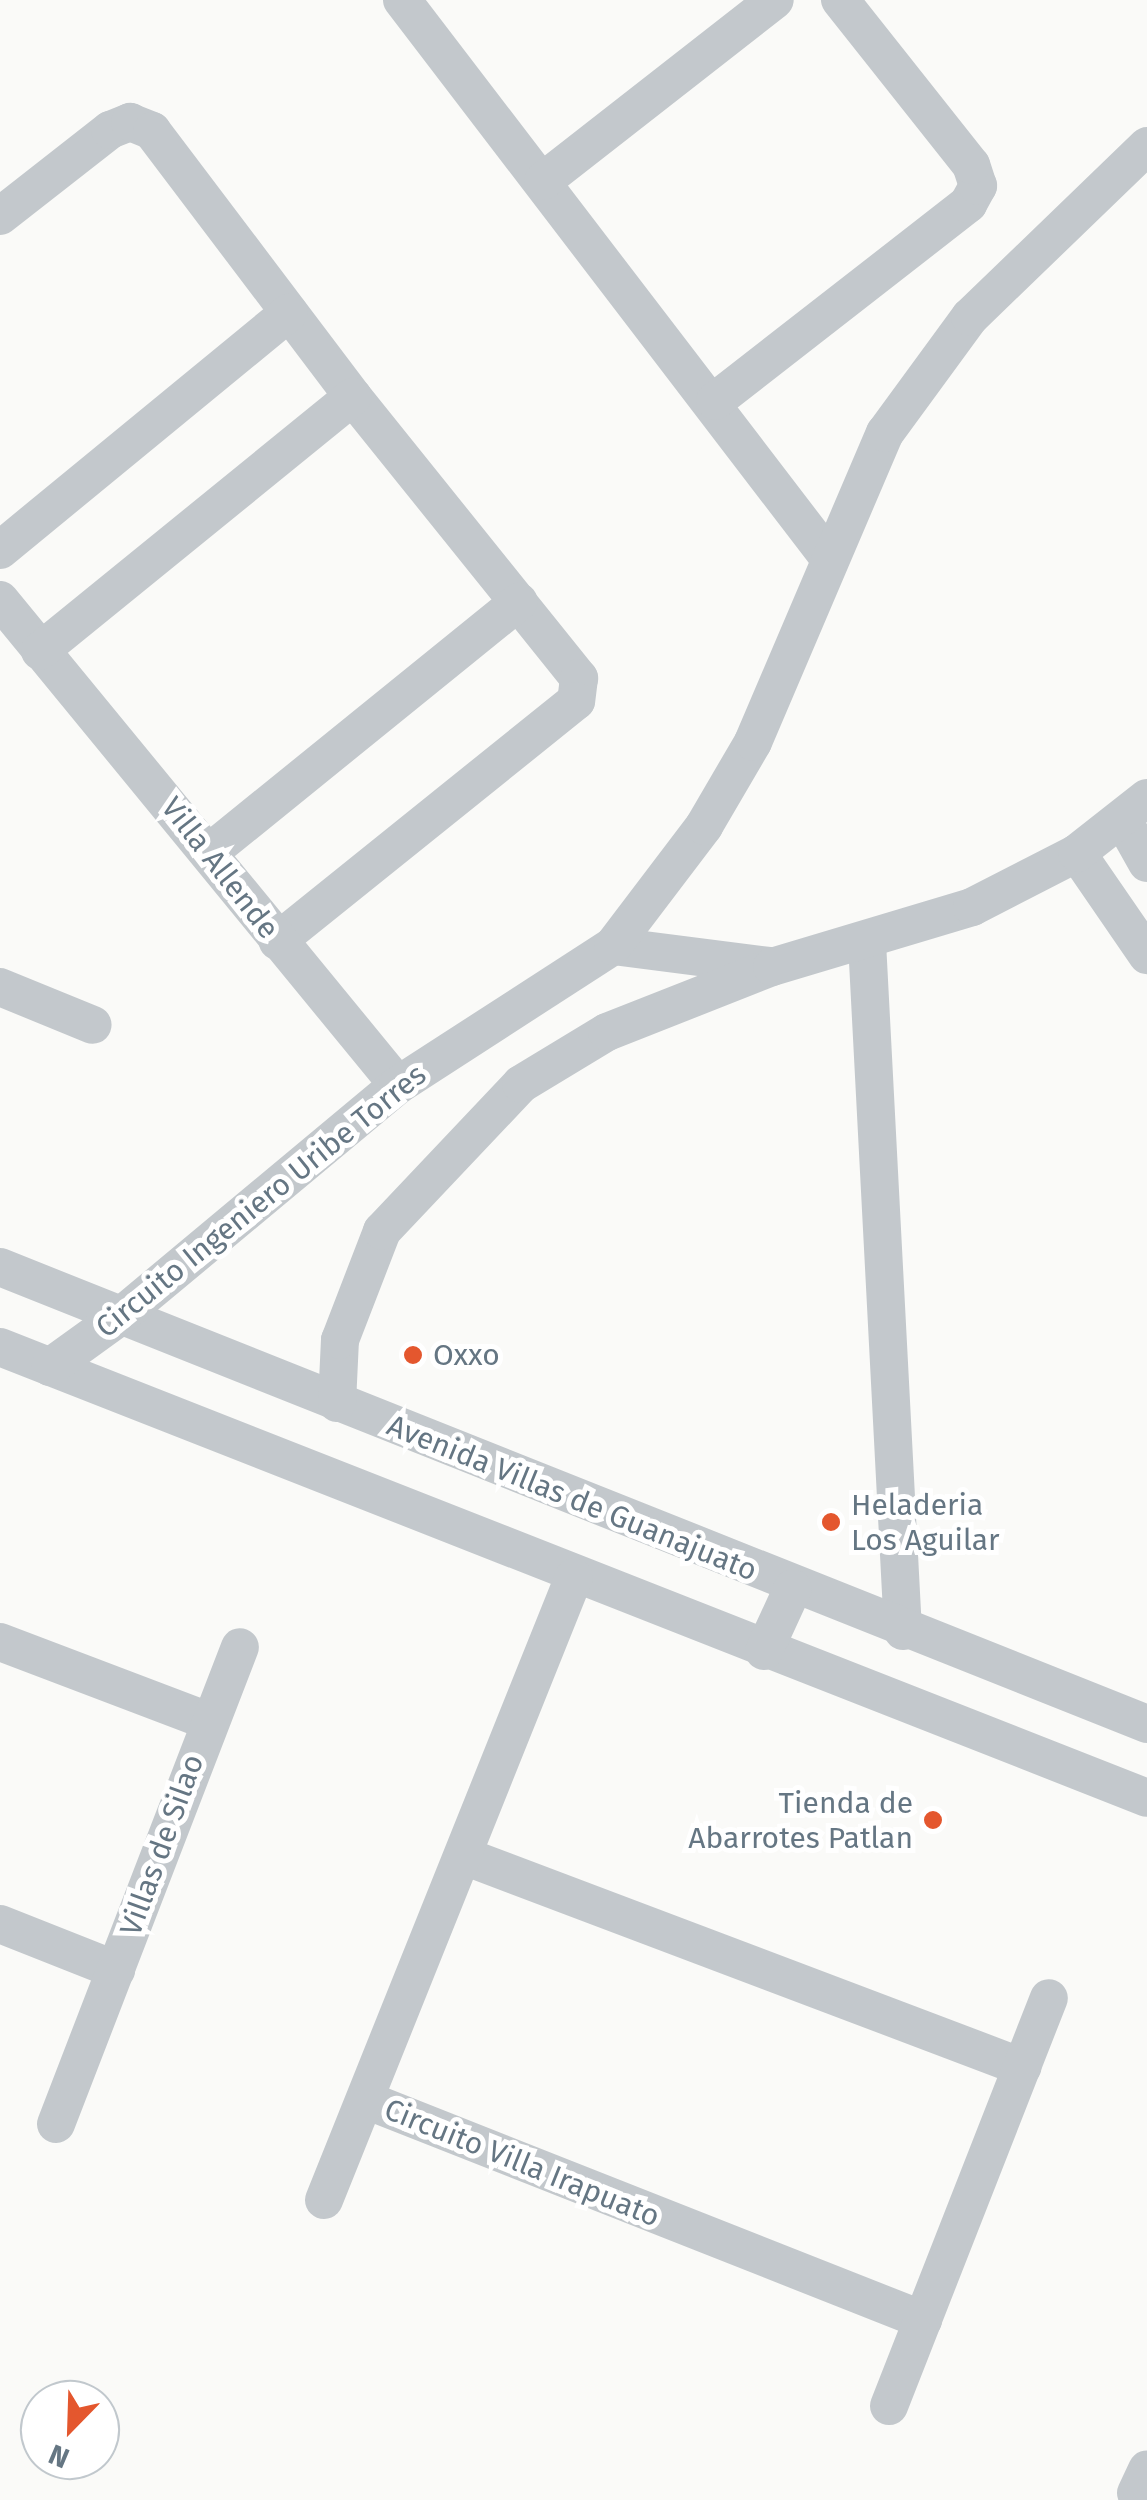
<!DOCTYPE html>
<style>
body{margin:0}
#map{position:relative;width:1147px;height:2500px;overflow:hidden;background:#fafaf8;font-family:"Fira Sans",sans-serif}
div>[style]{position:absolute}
.street>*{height:38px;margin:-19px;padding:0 19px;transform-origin:19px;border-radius:19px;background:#c3c8cc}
.dots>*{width:28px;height:28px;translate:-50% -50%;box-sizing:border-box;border:5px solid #fff;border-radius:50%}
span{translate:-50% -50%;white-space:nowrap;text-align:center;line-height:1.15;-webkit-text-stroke:10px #fff;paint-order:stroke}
.street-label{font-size:30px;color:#657683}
.poi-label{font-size:30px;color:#657683}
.left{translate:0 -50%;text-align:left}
.right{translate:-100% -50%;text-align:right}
.north{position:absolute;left:20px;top:2380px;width:100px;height:100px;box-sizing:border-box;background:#fff;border:2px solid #c1c8cd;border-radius:50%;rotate:203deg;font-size:28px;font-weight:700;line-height:40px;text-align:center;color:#657683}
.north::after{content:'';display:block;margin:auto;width:35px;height:45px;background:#e4572e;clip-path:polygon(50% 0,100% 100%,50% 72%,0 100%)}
</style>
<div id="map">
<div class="street">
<i style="left:402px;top:0;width:703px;rotate:52.58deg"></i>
<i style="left:543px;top:181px;width:294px;rotate:-38deg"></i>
<i style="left:0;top:216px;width:140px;rotate:-38deg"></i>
<i style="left:110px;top:130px;width:22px;rotate:-22deg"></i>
<i style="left:130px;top:122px;width:24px;rotate:22deg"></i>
<i style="left:152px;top:131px;width:333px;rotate:52.9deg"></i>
<i style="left:353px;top:397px;width:361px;rotate:51.2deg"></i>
<i style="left:579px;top:678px;width:23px;rotate:97deg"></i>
<i style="left:576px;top:701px;width:383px;rotate:141.2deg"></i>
<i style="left:715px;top:401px;width:321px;rotate:-37.9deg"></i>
<i style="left:968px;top:204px;width:21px;rotate:-61deg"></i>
<i style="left:978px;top:186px;width:22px;rotate:-108deg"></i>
<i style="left:971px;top:165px;width:211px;rotate:-128.4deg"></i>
<i style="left:0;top:550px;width:374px;rotate:-39.4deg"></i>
<i style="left:0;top:600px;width:627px;rotate:50.63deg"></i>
<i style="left:40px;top:651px;width:403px;rotate:-39.1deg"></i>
<i style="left:1124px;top:822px;width:47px;rotate:60.7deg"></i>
<i style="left:211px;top:851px;width:396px;rotate:-39deg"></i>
<i style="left:1077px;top:853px;width:124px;rotate:55.5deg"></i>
<i style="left:867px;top:942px;width:690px;rotate:87.01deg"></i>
<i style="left:613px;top:946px;width:157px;rotate:7.3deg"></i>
<i style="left:0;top:987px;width:100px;rotate:22.2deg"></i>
<i style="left:0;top:1267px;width:1235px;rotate:21.72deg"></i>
<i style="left:0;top:1347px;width:1232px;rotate:21.46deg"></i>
<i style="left:50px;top:1367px;width:89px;rotate:-35.8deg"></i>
<i style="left:122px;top:1315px;width:359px;rotate:-39.8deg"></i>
<i style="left:398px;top:1085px;width:256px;rotate:-32.9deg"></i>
<i style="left:613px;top:946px;width:151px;rotate:-52.8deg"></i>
<i style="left:704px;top:826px;width:97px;rotate:-59.7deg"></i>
<i style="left:753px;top:742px;width:336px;rotate:-66.9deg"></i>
<i style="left:885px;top:433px;width:144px;rotate:-53.8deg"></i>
<i style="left:970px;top:317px;width:246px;rotate:-44deg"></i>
<i style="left:337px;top:1403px;width:63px;rotate:-87.3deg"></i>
<i style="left:340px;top:1340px;width:117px;rotate:-68.9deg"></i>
<i style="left:382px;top:1231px;width:202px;rotate:-46.6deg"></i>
<i style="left:521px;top:1084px;width:100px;rotate:-31.2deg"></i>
<i style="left:607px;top:1032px;width:177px;rotate:-21.5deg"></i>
<i style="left:772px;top:967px;width:209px;rotate:-16.7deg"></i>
<i style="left:972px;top:907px;width:118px;rotate:-27.2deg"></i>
<i style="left:1077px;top:853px;width:89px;rotate:-38.2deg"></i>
<i style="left:0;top:1642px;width:222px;rotate:20.8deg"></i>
<i style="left:764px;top:1651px;width:69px;rotate:-65.3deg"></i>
<i style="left:464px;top:1856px;width:597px;rotate:20.71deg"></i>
<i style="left:0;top:1924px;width:125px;rotate:21.6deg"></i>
<i style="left:366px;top:2100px;width:599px;rotate:21.55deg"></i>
<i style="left:56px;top:2124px;width:511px;rotate:-68.91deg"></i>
<i style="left:324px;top:2200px;width:671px;rotate:-68.14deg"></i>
<i style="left:889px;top:2406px;width:438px;rotate:-68.6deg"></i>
<i style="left:1136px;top:2493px;width:26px;rotate:-65deg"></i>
</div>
<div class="dots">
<i style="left:413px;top:1355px;background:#e4572e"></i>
<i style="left:831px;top:1522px;background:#e4572e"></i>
<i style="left:933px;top:1820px;background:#e4572e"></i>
</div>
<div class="street-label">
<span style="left:220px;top:868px;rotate:52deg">Villa Allende</span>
<span style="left:261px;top:1201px;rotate:-39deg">Circuito Ingeniero Uribe Torres</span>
<span style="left:572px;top:1498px;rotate:22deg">Avenida Villas de Guanajuato</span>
<span style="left:162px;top:1845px;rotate:-70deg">Villas de Silao</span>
<span style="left:522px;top:2163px;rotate:22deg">Circuito Villa Irapuato</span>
</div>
<div class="poi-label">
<span class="left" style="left:433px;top:1355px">Oxxo</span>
<span class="left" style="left:851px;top:1522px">Heladeria<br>Los Aguilar</span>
<span class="right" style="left:913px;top:1820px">Tienda de<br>Abarrotes Patlan</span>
</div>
<div class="north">N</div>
</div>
